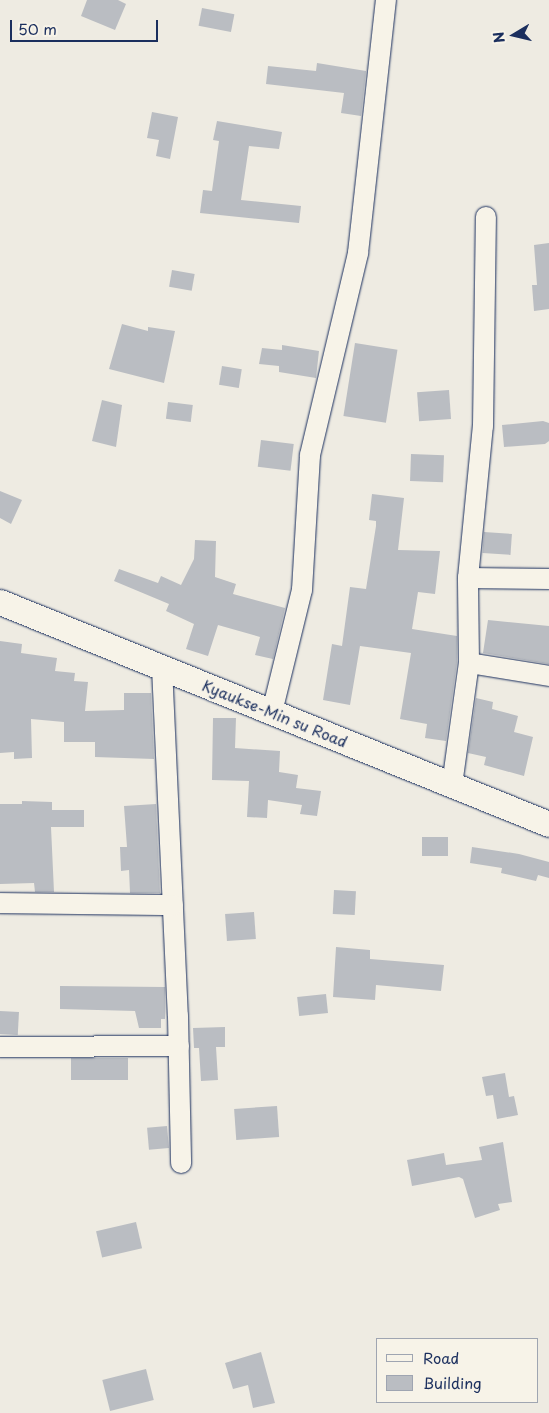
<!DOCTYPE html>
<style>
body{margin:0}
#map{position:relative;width:549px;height:1413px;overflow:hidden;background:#eeebe2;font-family:"Playpen Sans",sans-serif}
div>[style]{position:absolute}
.building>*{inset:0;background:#babdc2;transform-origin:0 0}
.roads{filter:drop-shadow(0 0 1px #1b2f5e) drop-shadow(0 0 1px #1b2f5e)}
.minor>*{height:20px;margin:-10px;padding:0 10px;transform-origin:10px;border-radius:10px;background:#f7f3e8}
.tertiary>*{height:25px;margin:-12.5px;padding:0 12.5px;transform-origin:12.5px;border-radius:12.5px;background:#f7f3e8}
span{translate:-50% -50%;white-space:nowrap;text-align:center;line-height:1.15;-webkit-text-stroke:5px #f7f3e8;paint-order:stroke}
.street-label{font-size:15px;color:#1b2f5e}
.legend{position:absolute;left:376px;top:1338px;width:162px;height:65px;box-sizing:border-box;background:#f7f3e8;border:1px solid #9fa5b1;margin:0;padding:6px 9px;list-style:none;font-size:15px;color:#1b2f5e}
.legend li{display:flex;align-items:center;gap:10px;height:25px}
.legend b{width:25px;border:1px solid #9fa5b1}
.north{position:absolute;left:489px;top:10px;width:50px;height:50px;-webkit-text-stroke:4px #f7f3e8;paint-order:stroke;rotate:261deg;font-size:14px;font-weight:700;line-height:20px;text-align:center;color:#1b2f5e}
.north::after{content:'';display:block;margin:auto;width:18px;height:22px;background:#1b2f5e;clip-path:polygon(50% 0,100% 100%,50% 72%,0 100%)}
.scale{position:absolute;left:10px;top:20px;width:148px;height:22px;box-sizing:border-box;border:2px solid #1b2f5e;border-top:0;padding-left:6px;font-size:15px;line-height:18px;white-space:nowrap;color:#1b2f5e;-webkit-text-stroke:4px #f7f3e8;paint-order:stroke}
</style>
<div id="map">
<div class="building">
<i style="clip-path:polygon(87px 0,118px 0,126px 4px,115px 30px,81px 16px)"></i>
<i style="left:202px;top:8px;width:33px;height:18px;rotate:11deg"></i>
<i style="clip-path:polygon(317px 63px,366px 71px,361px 116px,341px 113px,344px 93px,266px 84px,268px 66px,316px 71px)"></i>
<i style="clip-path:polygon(152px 112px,178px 117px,170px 159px,156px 156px,159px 140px,147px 138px)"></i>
<i style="clip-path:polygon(217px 121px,282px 132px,279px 149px,249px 146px,241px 200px,301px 206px,299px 223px,200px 213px,203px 190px,212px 191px,219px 141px,213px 140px)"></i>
<i style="clip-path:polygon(549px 243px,549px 309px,534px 311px,532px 285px,537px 285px,534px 245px)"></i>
<i style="left:172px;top:270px;width:23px;height:17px;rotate:10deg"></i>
<i style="clip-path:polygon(122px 324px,148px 331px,148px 327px,175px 331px,164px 383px,109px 369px)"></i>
<i style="left:355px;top:343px;width:43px;height:74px;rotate:9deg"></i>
<i style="clip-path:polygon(282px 345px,319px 351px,316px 378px,279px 372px,279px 366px,259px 364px,262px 348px,282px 350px)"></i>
<i style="left:222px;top:366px;width:20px;height:19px;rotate:9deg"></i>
<i style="left:449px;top:390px;width:29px;height:32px;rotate:86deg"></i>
<i style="clip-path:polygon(102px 400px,122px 405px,116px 447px,92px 441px)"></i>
<i style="left:168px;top:402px;width:25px;height:17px;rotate:7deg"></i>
<i style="clip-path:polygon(543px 421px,549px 423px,549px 441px,545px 444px,504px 447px,502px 425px)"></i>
<i style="left:261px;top:440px;width:33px;height:27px;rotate:7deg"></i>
<i style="left:411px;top:454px;width:33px;height:27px;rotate:2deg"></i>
<i style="clip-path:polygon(0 491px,22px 500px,11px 524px,0 518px)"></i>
<i style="clip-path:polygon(372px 494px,404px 498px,398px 550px,440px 551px,435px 594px,418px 592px,412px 629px,457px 636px,457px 662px,446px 741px,425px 738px,427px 724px,400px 719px,411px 653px,360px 646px,350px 705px,323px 700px,332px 644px,342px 646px,350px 587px,366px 589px,376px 526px,376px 521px,369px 520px)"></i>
<i style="left:484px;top:532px;width:28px;height:21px;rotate:4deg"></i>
<i style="clip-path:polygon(195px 540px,216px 541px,215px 577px,236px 584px,233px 594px,285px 608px,273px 659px,255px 655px,260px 637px,218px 625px,208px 656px,186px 649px,194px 624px,166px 611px,169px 604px,114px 581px,119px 569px,158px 583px,161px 576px,181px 585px,194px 559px)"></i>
<i style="clip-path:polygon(488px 620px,549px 626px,549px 664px,483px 653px)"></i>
<i style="clip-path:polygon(0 641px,22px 644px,21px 653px,57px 658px,55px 671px,75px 673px,74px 681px,88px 682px,85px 711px,124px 710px,124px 693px,151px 693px,154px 759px,95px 757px,95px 742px,64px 742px,64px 722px,31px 719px,32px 758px,14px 759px,14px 752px,0 753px)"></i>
<i style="clip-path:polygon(476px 698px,493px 702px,492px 709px,518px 716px,514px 732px,533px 737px,524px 776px,484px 765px,486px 757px,468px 753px)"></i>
<i style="clip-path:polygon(213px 718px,236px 718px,235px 748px,280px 751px,279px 772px,298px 775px,296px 788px,321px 791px,317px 816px,300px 814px,302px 805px,268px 800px,267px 818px,247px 817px,249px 781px,212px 780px)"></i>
<i style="clip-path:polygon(22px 801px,52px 802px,52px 810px,84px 810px,84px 827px,51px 827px,54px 892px,35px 892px,34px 883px,0 884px,0 804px,22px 804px)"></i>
<i style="clip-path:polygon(156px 804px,160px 893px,130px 893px,129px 870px,121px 871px,120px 847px,127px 847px,124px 806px)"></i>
<i style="left:422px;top:837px;width:26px;height:19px"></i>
<i style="clip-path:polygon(472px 847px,519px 854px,549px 862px,549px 878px,538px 875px,536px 881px,501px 873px,502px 868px,470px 863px)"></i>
<i style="left:334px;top:890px;width:22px;height:24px;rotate:3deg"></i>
<i style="left:254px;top:912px;width:27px;height:29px;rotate:86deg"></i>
<i style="clip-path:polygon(336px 947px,370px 950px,370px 959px,444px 965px,441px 991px,376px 985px,375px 1000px,333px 997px)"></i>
<i style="clip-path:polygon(60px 986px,165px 987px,165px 1019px,161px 1019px,161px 1028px,139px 1028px,135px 1011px,60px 1009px)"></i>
<i style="left:326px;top:994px;width:19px;height:29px;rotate:84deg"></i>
<i style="left:0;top:1011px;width:19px;height:23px;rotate:3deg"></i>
<i style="clip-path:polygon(225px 1027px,225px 1047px,216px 1047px,218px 1080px,201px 1081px,199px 1048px,194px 1048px,193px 1028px)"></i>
<i style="left:71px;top:1058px;width:57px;height:22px"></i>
<i style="clip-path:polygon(505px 1073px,509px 1097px,514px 1096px,518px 1115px,497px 1119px,493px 1095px,486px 1096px,482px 1077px)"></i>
<i style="left:277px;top:1106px;width:31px;height:43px;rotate:86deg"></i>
<i style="left:167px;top:1126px;width:22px;height:20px;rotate:85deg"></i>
<i style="clip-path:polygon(503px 1142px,512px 1202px,498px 1204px,500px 1210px,475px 1218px,463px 1179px,459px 1177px,412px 1186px,407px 1160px,444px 1153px,446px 1165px,482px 1160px,479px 1147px)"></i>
<i style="left:136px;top:1222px;width:27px;height:41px;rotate:77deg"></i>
<i style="clip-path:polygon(261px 1352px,275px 1403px,253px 1408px,248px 1385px,233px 1389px,225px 1363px)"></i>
<i style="left:146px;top:1369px;width:32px;height:45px;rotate:76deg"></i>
</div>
<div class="roads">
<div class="minor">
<i style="left:468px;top:578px;width:81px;rotate:0.7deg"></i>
<i style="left:469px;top:663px;width:81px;rotate:9.2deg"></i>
<i style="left:162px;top:667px;width:349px;rotate:87.4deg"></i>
<i style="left:178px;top:1016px;width:147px;rotate:88.8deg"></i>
<i style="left:272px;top:712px;width:126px;rotate:-76.2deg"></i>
<i style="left:302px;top:590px;width:135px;rotate:-86.6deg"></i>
<i style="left:310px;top:455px;width:208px;rotate:-76.6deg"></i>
<i style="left:358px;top:253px;width:255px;rotate:-83.7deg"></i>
<i style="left:452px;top:785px;width:123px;rotate:-82.1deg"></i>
<i style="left:469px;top:663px;width:85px;rotate:-90.7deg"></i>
<i style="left:468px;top:578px;width:153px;rotate:-84.4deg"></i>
<i style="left:483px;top:426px;width:209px;rotate:-89.2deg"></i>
<i style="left:0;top:903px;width:173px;rotate:0.7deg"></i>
<i style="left:0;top:1047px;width:179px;rotate:-0.3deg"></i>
</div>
<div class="tertiary">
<i style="left:0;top:602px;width:592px;rotate:22.02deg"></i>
</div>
</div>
<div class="street-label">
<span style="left:275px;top:713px;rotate:22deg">Kyaukse-Min su Road</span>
</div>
<ul class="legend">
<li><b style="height:6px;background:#f7f3e8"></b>Road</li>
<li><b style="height:14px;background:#babdc2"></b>Building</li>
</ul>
<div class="north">N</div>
<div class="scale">50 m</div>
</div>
